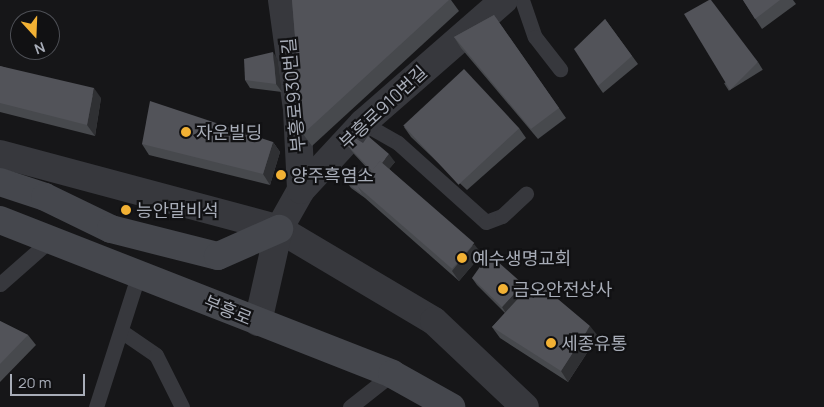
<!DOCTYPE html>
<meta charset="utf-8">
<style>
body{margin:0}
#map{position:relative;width:824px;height:407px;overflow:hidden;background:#161618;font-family:Manrope,"Noto Sans KR",sans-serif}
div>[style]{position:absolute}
.lane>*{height:15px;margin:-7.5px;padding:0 7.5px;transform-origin:7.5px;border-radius:7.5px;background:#37383d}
.street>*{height:28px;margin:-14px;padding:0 14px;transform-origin:14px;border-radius:14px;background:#37383d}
.secondary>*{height:28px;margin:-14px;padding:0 14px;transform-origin:14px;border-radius:14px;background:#45474d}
.wall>*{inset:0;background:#47494d;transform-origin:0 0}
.shaded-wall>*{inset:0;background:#2f3033}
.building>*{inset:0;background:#525359;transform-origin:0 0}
.dots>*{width:14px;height:14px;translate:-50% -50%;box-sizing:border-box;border:2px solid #111113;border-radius:50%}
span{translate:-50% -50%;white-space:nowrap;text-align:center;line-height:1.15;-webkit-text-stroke:4.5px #111113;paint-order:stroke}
.street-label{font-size:18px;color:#a8adb8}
.poi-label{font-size:18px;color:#a8adb8}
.left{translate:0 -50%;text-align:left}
.north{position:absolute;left:10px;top:10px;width:50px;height:50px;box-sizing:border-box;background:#111113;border:1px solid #4d4f55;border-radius:50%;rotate:160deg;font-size:14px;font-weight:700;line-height:20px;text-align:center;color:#a8adb8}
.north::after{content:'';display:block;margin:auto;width:18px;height:22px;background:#f2b134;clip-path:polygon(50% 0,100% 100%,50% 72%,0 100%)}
.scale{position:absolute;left:10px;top:374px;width:75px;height:22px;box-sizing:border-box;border:2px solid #a8adb8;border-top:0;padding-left:6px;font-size:15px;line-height:18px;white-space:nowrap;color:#a8adb8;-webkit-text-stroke:4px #111113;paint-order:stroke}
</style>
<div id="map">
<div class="lane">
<i style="left:522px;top:0;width:39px;rotate:71deg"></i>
<i style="left:535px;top:37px;width:41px;rotate:52deg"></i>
<i style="left:363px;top:123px;width:40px;rotate:29.7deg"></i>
<i style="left:398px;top:143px;width:118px;rotate:41.9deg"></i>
<i style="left:486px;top:222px;width:17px;rotate:-21deg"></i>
<i style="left:502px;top:216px;width:33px;rotate:-43deg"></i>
<i style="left:0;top:284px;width:67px;rotate:-41.3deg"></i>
<i style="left:121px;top:331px;width:42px;rotate:34.4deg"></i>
<i style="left:156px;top:355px;width:58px;rotate:63.4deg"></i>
<i style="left:96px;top:407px;width:141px;rotate:-72.2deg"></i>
<i style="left:350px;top:407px;width:53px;rotate:-38.2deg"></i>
</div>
<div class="street">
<i style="left:282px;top:0;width:111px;rotate:82.2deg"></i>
<i style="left:297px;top:110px;width:80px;rotate:87.1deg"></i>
<i style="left:0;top:154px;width:289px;rotate:15deg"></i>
<i style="left:279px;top:229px;width:180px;rotate:30.7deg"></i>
<i style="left:434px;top:321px;width:125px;rotate:43.4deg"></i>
<i style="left:258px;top:322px;width:95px;rotate:-77.3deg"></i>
<i style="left:279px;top:229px;width:45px;rotate:-60.6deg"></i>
<i style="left:301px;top:190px;width:91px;rotate:-47.2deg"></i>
<i style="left:363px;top:123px;width:187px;rotate:-41.1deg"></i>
</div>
<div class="secondary">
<i style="left:0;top:182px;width:47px;rotate:18.4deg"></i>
<i style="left:45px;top:197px;width:73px;rotate:25.9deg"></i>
<i style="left:111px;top:229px;width:110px;rotate:14.2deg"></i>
<i style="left:218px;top:256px;width:67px;rotate:-23.9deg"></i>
<i style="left:0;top:220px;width:421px;rotate:21.4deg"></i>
<i style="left:392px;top:374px;width:68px;rotate:29.2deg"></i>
</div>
<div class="wall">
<i style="clip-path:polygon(292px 0,451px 0,459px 11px,312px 146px,303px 134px)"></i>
<i style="clip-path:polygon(743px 0,793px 0,796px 4px,762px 29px)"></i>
<i style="clip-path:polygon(494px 15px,566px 118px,538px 139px,461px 48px,454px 37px)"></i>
<i style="clip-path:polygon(605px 19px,638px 64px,603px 93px,598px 86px)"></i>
<i style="clip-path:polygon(278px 60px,282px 92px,250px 88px,245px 80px)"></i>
<i style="left:758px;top:62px;width:9px;height:40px;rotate:58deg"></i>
<i style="clip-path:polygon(0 66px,101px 98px,95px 136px,0 112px)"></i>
<i style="clip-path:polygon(404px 127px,519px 128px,526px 138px,467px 190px,411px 137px)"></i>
<i style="clip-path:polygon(273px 142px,280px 152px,270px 185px,149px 155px,142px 144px)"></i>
<i style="clip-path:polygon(348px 146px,395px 162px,389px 169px,482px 254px,459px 281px,365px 198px,351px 188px,348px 184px,368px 169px,354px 154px)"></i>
<i style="clip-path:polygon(472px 278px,528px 292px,528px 293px,533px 298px,598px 336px,568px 382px,500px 338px,492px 327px,505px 313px,477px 285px)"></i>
<i style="clip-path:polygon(0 321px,28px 335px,36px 345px,0 382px)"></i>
</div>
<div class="shaded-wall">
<i style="clip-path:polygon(273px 52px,278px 60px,282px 92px,276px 84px)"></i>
<i style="clip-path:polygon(94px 88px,101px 98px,95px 136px,87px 125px)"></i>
<i style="clip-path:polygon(273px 142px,280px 152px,270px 185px,263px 174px)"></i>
<i style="clip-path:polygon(389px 154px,395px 162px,367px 195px,374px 173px)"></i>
<i style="clip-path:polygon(474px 244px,482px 254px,459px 281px,452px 271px)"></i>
<i style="clip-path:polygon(523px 284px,528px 292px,507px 315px,502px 307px)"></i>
<i style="clip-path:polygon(590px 326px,598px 336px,568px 382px,561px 371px)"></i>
</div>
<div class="building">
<i style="clip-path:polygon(292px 0,449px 0,303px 134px)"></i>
<i style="clip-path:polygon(709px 0,711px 0,758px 62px,730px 90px,684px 14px)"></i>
<i style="clip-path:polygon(743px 0,780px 0,755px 19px)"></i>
<i style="clip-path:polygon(494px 15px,559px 108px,531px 129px,454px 37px)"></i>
<i style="clip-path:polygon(605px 19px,632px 56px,598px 86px,574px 49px)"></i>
<i style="clip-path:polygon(273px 52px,276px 84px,245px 80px,244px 59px)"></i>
<i style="clip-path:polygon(0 66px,94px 88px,87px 125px,0 103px)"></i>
<i style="left:464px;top:69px;width:81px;height:83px;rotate:47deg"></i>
<i style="clip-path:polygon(150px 101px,273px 142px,263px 174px,142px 144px)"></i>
<i style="clip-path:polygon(368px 136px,389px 154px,382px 163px,380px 161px,372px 171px,348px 146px,355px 138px,363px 143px)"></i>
<i style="left:380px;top:161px;width:125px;height:34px;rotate:41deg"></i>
<i style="clip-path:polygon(364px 166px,371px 172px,358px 187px,362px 194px,348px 184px)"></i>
<i style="clip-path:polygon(489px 254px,523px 284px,502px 307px,472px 278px)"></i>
<i style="clip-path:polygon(546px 289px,590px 326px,561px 371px,492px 327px,525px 291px,533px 298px)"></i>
<i style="clip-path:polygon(0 321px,28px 335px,0 364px)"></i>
</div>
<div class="dots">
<i style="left:186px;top:132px;background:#f2b134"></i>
<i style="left:281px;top:175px;background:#f2b134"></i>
<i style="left:126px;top:210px;background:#f2b134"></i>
<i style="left:462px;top:258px;background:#f2b134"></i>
<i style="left:503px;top:289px;background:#f2b134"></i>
<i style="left:551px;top:343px;background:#f2b134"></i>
</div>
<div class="street-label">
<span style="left:293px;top:95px;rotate:-95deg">부흥로930번길</span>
<span style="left:383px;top:107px;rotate:-43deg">부흥로910번길</span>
<span style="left:228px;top:310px;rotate:22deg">부흥로</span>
</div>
<div class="poi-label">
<span class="left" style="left:196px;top:132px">자운빌딩</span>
<span class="left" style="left:291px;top:175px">양주흑염소</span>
<span class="left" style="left:136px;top:210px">능안말비석</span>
<span class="left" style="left:472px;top:258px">예수생명교회</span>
<span class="left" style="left:513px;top:289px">금오안전상사</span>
<span class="left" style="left:561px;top:343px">세종유통</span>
</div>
<div class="north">N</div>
<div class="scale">20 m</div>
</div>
